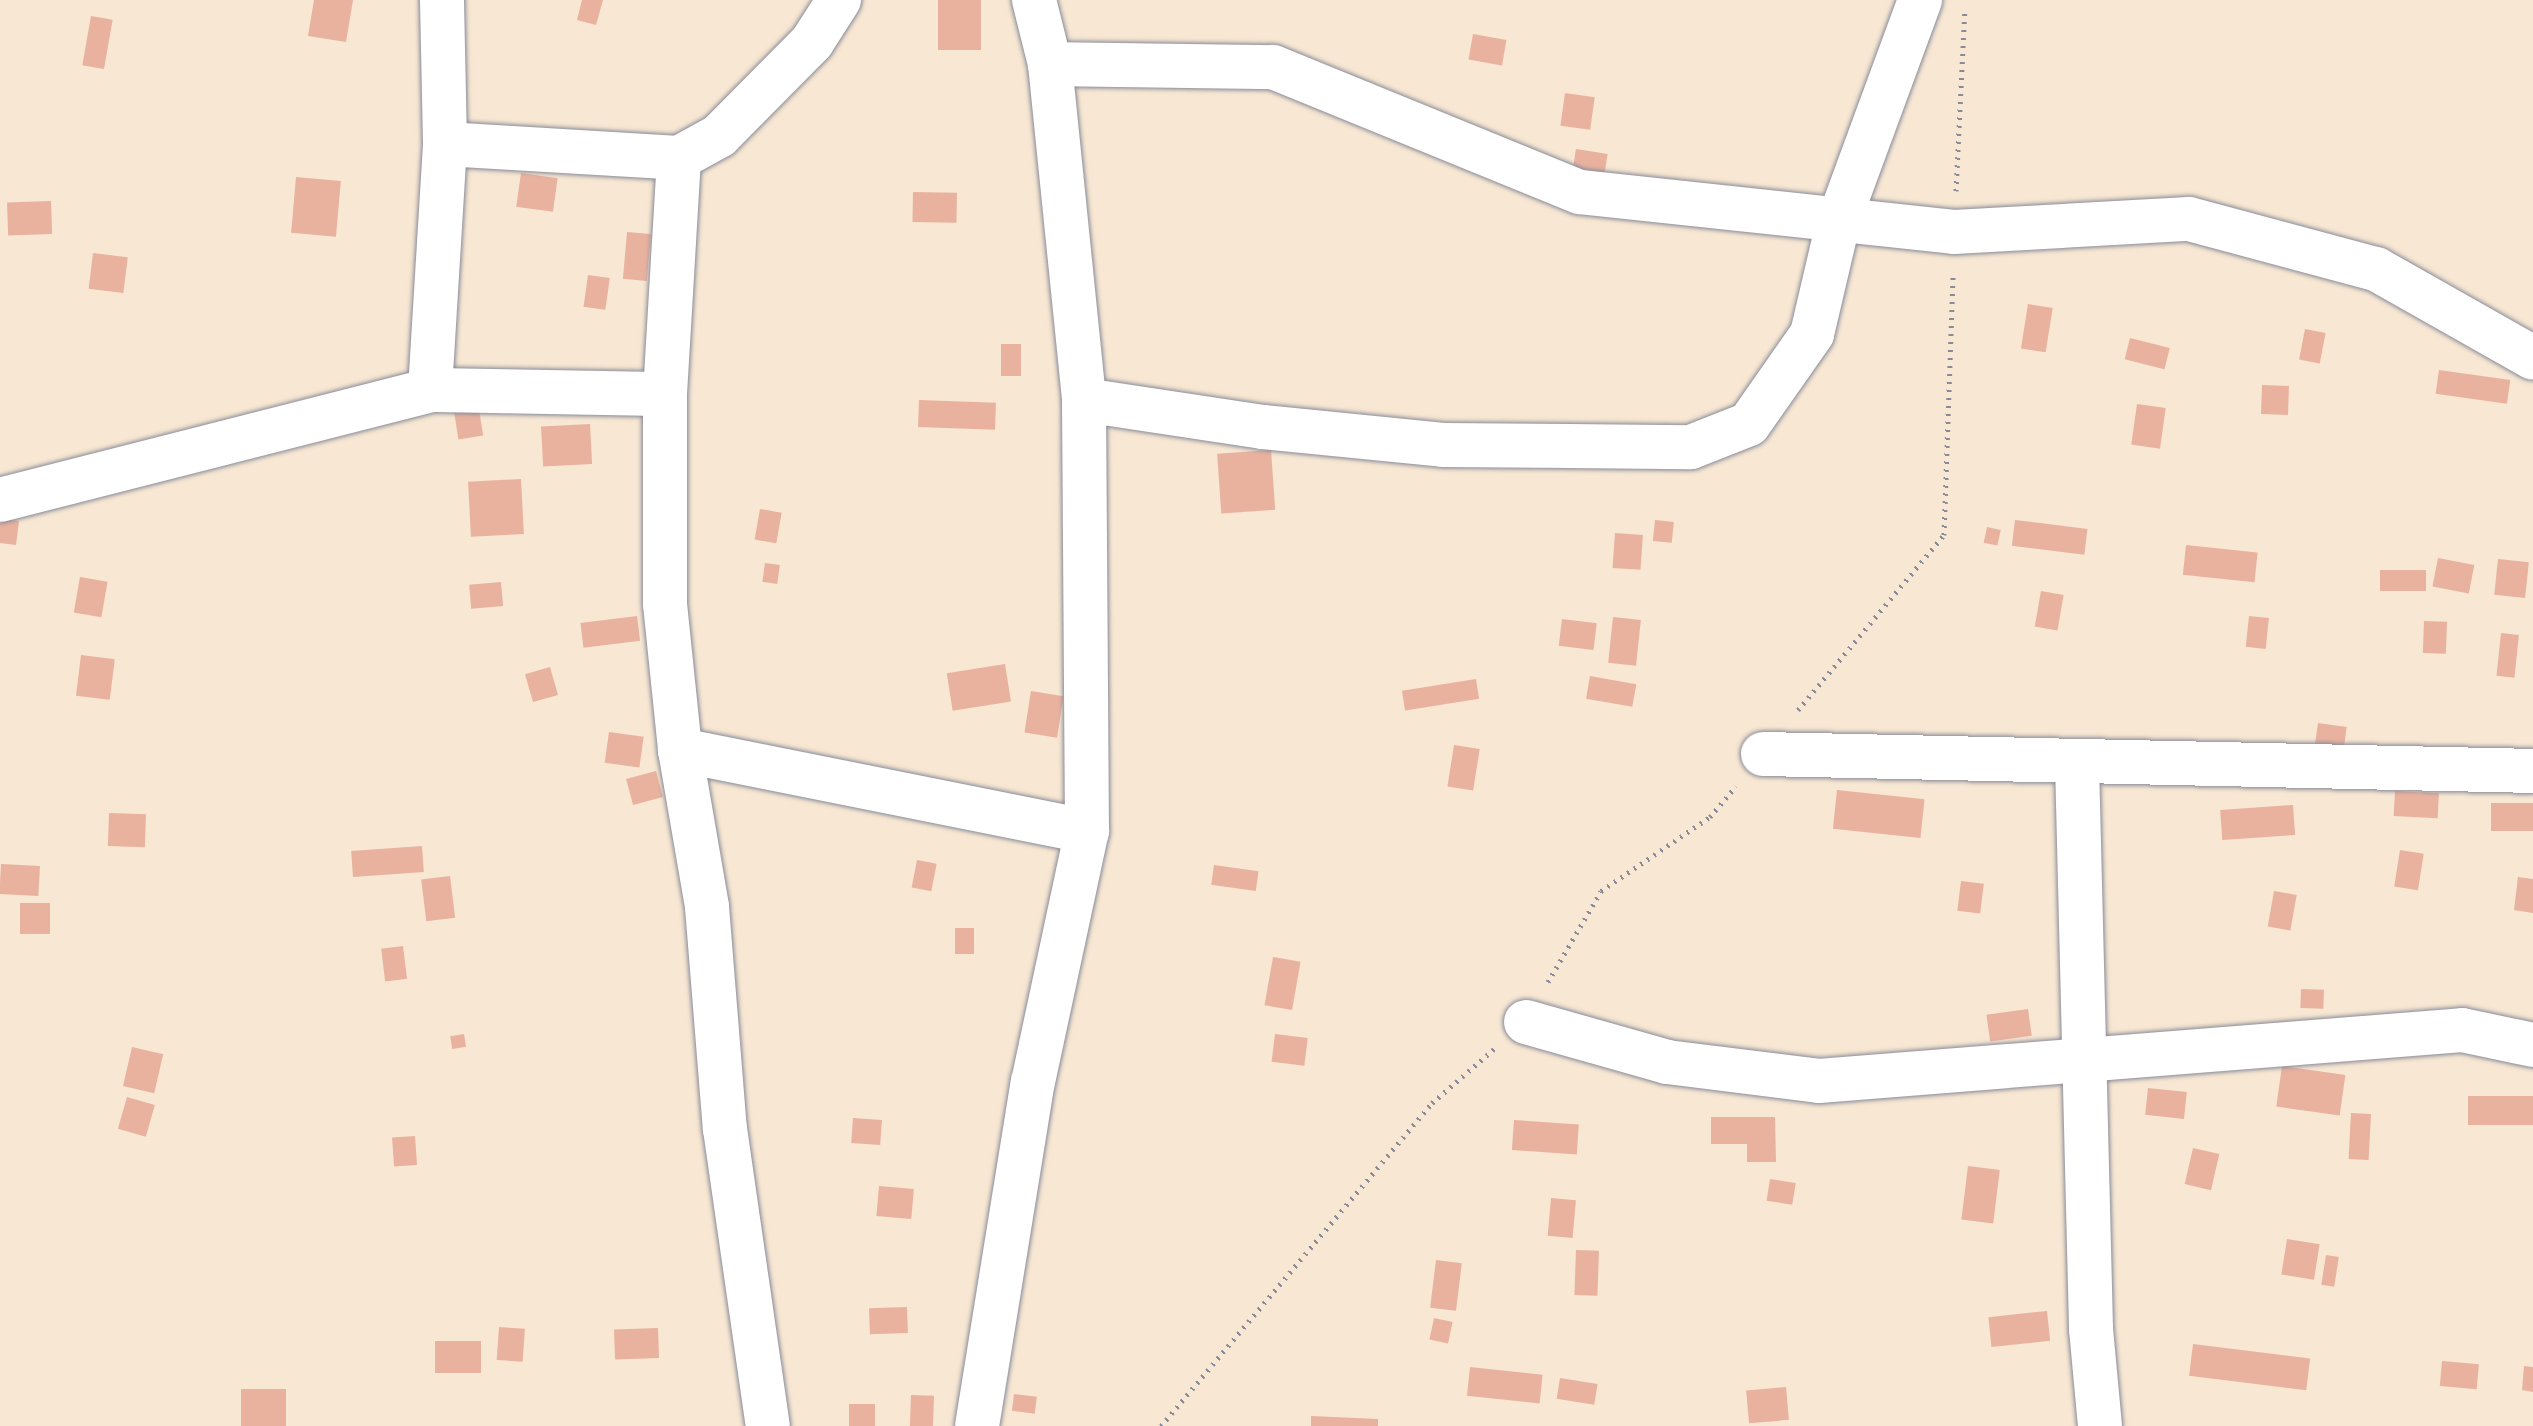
<!DOCTYPE html>
<style>
body{margin:0}
#map{position:relative;width:2533px;height:1426px;overflow:hidden;background:#f7e7d3;font-family:Caveat,sans-serif}
div>[style]{position:absolute}
.building>*{inset:0;background:#e9b29f;transform-origin:0 0}
.path>*{height:5px;margin-top:-2.5px;transform-origin:0;background:repeating-linear-gradient(90deg,#898b98 0 2px,transparent 0 8px)}
.roads{filter:drop-shadow(0 0 2px #898b98) drop-shadow(0 0 2px #898b98)}
.minor>*{height:44px;margin:-22px;padding:0 22px;transform-origin:22px;border-radius:22px;background:#fff}
span{translate:-50% -50%;white-space:nowrap;text-align:center;line-height:1.15;-webkit-text-stroke:8px #fff;paint-order:stroke}
</style>
<div id="map">
<div class="building">
<i style="clip-path:polygon(314px 0,353px 0,346px 42px,308px 36px)"></i>
<i style="clip-path:polygon(582px 0,603px 0,596px 25px,577px 20px)"></i>
<i style="left:938px;top:0;width:43px;height:50px"></i>
<i style="left:91px;top:16px;width:22px;height:50px;rotate:10deg"></i>
<i style="left:1473px;top:34px;width:34px;height:26px;rotate:10deg"></i>
<i style="left:1565px;top:93px;width:30px;height:33px;rotate:8deg"></i>
<i style="left:1576px;top:149px;width:32px;height:29px;rotate:9deg"></i>
<i style="left:521px;top:173px;width:37px;height:34px;rotate:8deg"></i>
<i style="left:296px;top:177px;width:45px;height:56px;rotate:5deg"></i>
<i style="left:913px;top:192px;width:44px;height:30px;rotate:1deg"></i>
<i style="left:51px;top:201px;width:33px;height:44px;rotate:88deg"></i>
<i style="left:627px;top:232px;width:24px;height:47px;rotate:5deg"></i>
<i style="left:93px;top:253px;width:35px;height:36px;rotate:7deg"></i>
<i style="left:588px;top:275px;width:22px;height:32px;rotate:8deg"></i>
<i style="left:2028px;top:304px;width:25px;height:45px;rotate:9deg"></i>
<i style="left:2305px;top:329px;width:21px;height:31px;rotate:11deg"></i>
<i style="left:2130px;top:338px;width:41px;height:22px;rotate:14deg"></i>
<i style="left:1001px;top:344px;width:20px;height:32px"></i>
<i style="left:2439px;top:370px;width:72px;height:24px;rotate:8deg"></i>
<i style="left:2262px;top:385px;width:27px;height:29px;rotate:2deg"></i>
<i style="left:919px;top:400px;width:77px;height:27px;rotate:2deg"></i>
<i style="left:478px;top:403px;width:33px;height:25px;rotate:81deg"></i>
<i style="left:2137px;top:404px;width:29px;height:41px;rotate:8deg"></i>
<i style="left:590px;top:424px;width:40px;height:49px;rotate:87deg"></i>
<i style="left:1271px;top:450px;width:60px;height:54px;rotate:86deg"></i>
<i style="left:521px;top:479px;width:55px;height:53px;rotate:87deg"></i>
<i style="left:760px;top:509px;width:22px;height:31px;rotate:10deg"></i>
<i style="clip-path:polygon(0 519px,19px 521px,16px 545px,0 543px)"></i>
<i style="left:1655px;top:520px;width:19px;height:21px;rotate:6deg"></i>
<i style="left:2015px;top:520px;width:73px;height:26px;rotate:7deg"></i>
<i style="left:1987px;top:527px;width:14px;height:16px;rotate:12deg"></i>
<i style="left:1615px;top:533px;width:28px;height:35px;rotate:4deg"></i>
<i style="left:2186px;top:545px;width:72px;height:30px;rotate:6deg"></i>
<i style="left:2438px;top:558px;width:37px;height:29px;rotate:11deg"></i>
<i style="left:2498px;top:559px;width:31px;height:36px;rotate:6deg"></i>
<i style="left:765px;top:563px;width:15px;height:19px;rotate:8deg"></i>
<i style="left:2380px;top:570px;width:46px;height:21px"></i>
<i style="left:80px;top:577px;width:28px;height:36px;rotate:10deg"></i>
<i style="left:501px;top:582px;width:24px;height:32px;rotate:85deg"></i>
<i style="left:2041px;top:591px;width:23px;height:36px;rotate:10deg"></i>
<i style="left:637px;top:616px;width:25px;height:57px;rotate:83deg"></i>
<i style="left:2249px;top:616px;width:20px;height:31px;rotate:6deg"></i>
<i style="left:1613px;top:617px;width:28px;height:46px;rotate:6deg"></i>
<i style="left:1562px;top:619px;width:35px;height:27px;rotate:7deg"></i>
<i style="left:2424px;top:621px;width:23px;height:32px;rotate:2deg"></i>
<i style="left:2501px;top:633px;width:18px;height:43px;rotate:6deg"></i>
<i style="left:81px;top:655px;width:34px;height:41px;rotate:7deg"></i>
<i style="left:1005px;top:664px;width:38px;height:59px;rotate:81deg"></i>
<i style="left:550px;top:667px;width:29px;height:26px;rotate:74deg"></i>
<i style="left:1590px;top:676px;width:47px;height:23px;rotate:10deg"></i>
<i style="left:1476px;top:679px;width:20px;height:75px;rotate:81deg"></i>
<i style="left:1031px;top:691px;width:33px;height:42px;rotate:9deg"></i>
<i style="left:2318px;top:723px;width:29px;height:28px;rotate:8deg"></i>
<i style="left:609px;top:732px;width:35px;height:31px;rotate:8deg"></i>
<i style="left:1454px;top:745px;width:26px;height:42px;rotate:9deg"></i>
<i style="left:656px;top:771px;width:27px;height:31px;rotate:75deg"></i>
<i style="left:1837px;top:790px;width:88px;height:39px;rotate:6deg"></i>
<i style="left:2395px;top:791px;width:44px;height:25px;rotate:3deg"></i>
<i style="left:2533px;top:803px;width:28px;height:42px;rotate:90deg"></i>
<i style="left:2293px;top:805px;width:30px;height:73px;rotate:86deg"></i>
<i style="left:109px;top:813px;width:37px;height:33px;rotate:2deg"></i>
<i style="left:422px;top:846px;width:26px;height:71px;rotate:86deg"></i>
<i style="left:2400px;top:850px;width:24px;height:37px;rotate:9deg"></i>
<i style="left:917px;top:860px;width:20px;height:28px;rotate:11deg"></i>
<i style="left:1px;top:864px;width:39px;height:30px;rotate:3deg"></i>
<i style="left:1214px;top:865px;width:45px;height:20px;rotate:8deg"></i>
<i style="left:450px;top:876px;width:42px;height:29px;rotate:83deg"></i>
<i style="clip-path:polygon(2518px 877px,2533px 879px,2533px 913px,2514px 910px)"></i>
<i style="left:1961px;top:881px;width:23px;height:30px;rotate:7deg"></i>
<i style="left:2274px;top:891px;width:23px;height:36px;rotate:10deg"></i>
<i style="left:20px;top:903px;width:30px;height:31px"></i>
<i style="left:955px;top:928px;width:19px;height:26px"></i>
<i style="left:403px;top:946px;width:33px;height:22px;rotate:83deg"></i>
<i style="left:1273px;top:957px;width:28px;height:49px;rotate:10deg"></i>
<i style="left:2301px;top:989px;width:23px;height:19px;rotate:2deg"></i>
<i style="left:2028px;top:1009px;width:27px;height:42px;rotate:82deg"></i>
<i style="left:464px;top:1034px;width:13px;height:14px;rotate:81deg"></i>
<i style="left:1275px;top:1034px;width:33px;height:28px;rotate:7deg"></i>
<i style="left:132px;top:1047px;width:32px;height:40px;rotate:13deg"></i>
<i style="left:2282px;top:1066px;width:64px;height:41px;rotate:8deg"></i>
<i style="left:2148px;top:1088px;width:39px;height:27px;rotate:6deg"></i>
<i style="left:2533px;top:1096px;width:29px;height:65px;rotate:90deg"></i>
<i style="left:127px;top:1097px;width:29px;height:33px;rotate:16deg"></i>
<i style="left:2351px;top:1113px;width:20px;height:46px;rotate:3deg"></i>
<i style="clip-path:polygon(1711px 1117px,1775px 1117px,1776px 1162px,1747px 1162px,1747px 1144px,1711px 1144px)"></i>
<i style="left:853px;top:1118px;width:29px;height:25px;rotate:4deg"></i>
<i style="left:1514px;top:1120px;width:65px;height:30px;rotate:4deg"></i>
<i style="left:415px;top:1136px;width:29px;height:23px;rotate:86deg"></i>
<i style="left:2193px;top:1148px;width:27px;height:37px;rotate:13deg"></i>
<i style="left:1968px;top:1166px;width:32px;height:54px;rotate:7deg"></i>
<i style="left:1770px;top:1179px;width:26px;height:22px;rotate:9deg"></i>
<i style="left:879px;top:1186px;width:35px;height:30px;rotate:5deg"></i>
<i style="left:1551px;top:1198px;width:25px;height:38px;rotate:5deg"></i>
<i style="left:2287px;top:1239px;width:33px;height:36px;rotate:9deg"></i>
<i style="left:1576px;top:1250px;width:23px;height:45px;rotate:2deg"></i>
<i style="left:2326px;top:1255px;width:13px;height:30px;rotate:9deg"></i>
<i style="left:1436px;top:1260px;width:26px;height:48px;rotate:7deg"></i>
<i style="left:907px;top:1307px;width:26px;height:38px;rotate:88deg"></i>
<i style="left:2047px;top:1311px;width:30px;height:59px;rotate:84deg"></i>
<i style="left:1434px;top:1318px;width:19px;height:22px;rotate:12deg"></i>
<i style="left:499px;top:1327px;width:26px;height:33px;rotate:4deg"></i>
<i style="left:658px;top:1328px;width:30px;height:44px;rotate:88deg"></i>
<i style="left:435px;top:1341px;width:46px;height:32px"></i>
<i style="left:2193px;top:1344px;width:118px;height:32px;rotate:7deg"></i>
<i style="left:2442px;top:1361px;width:37px;height:25px;rotate:5deg"></i>
<i style="clip-path:polygon(2524px 1366px,2533px 1367px,2533px 1392px,2522px 1390px)"></i>
<i style="left:1470px;top:1367px;width:73px;height:29px;rotate:6deg"></i>
<i style="left:1560px;top:1378px;width:38px;height:21px;rotate:9deg"></i>
<i style="left:1786px;top:1387px;width:33px;height:40px;rotate:85deg"></i>
<i style="left:241px;top:1389px;width:45px;height:37px"></i>
<i style="left:1014px;top:1394px;width:23px;height:17px;rotate:7deg"></i>
<i style="left:911px;top:1395px;width:23px;height:31px;rotate:2deg"></i>
<i style="left:849px;top:1404px;width:26px;height:22px"></i>
<i style="clip-path:polygon(1311px 1416px,1378px 1419px,1378px 1426px,1311px 1426px)"></i>
</div>
<div class="path">
<i style="left:1956px;top:191px;width:182px;rotate:-87.2deg"></i>
<i style="left:1798px;top:710px;width:228px;rotate:-50.2deg"></i>
<i style="left:1944px;top:535px;width:262px;rotate:-88deg"></i>
<i style="left:1548px;top:982px;width:105px;rotate:-59.8deg"></i>
<i style="left:1601px;top:891px;width:132px;rotate:-34.2deg"></i>
<i style="left:1710px;top:817px;width:40px;rotate:-50deg"></i>
<i style="left:1161px;top:1426px;width:422px;rotate:-50deg"></i>
<i style="left:1432px;top:1103px;width:84px;rotate:-41.1deg"></i>
</div>
<div class="roads">
<div class="minor">
<i style="left:1034px;top:0;width:66px;rotate:76deg"></i>
<i style="left:1050px;top:64px;width:338px;rotate:84.2deg"></i>
<i style="left:1050px;top:64px;width:223px;rotate:0.8deg"></i>
<i style="left:1273px;top:67px;width:331px;rotate:22.2deg"></i>
<i style="left:1580px;top:192px;width:376px;rotate:6.1deg"></i>
<i style="left:1954px;top:232px;width:235px;rotate:-3.2deg"></i>
<i style="left:2189px;top:219px;width:194px;rotate:15deg"></i>
<i style="left:2376px;top:269px;width:180px;rotate:29.5deg"></i>
<i style="left:445px;top:144px;width:234px;rotate:3.4deg"></i>
<i style="left:679px;top:158px;width:46px;rotate:-28.8deg"></i>
<i style="left:719px;top:136px;width:132px;rotate:-45.3deg"></i>
<i style="left:812px;top:42px;width:50px;rotate:-57.3deg"></i>
<i style="left:679px;top:158px;width:236px;rotate:93.4deg"></i>
<i style="left:665px;top:394px;width:210px;rotate:90deg"></i>
<i style="left:665px;top:604px;width:147px;rotate:84.1deg"></i>
<i style="left:680px;top:750px;width:159px;rotate:80.2deg"></i>
<i style="left:707px;top:907px;width:223px;rotate:85.4deg"></i>
<i style="left:725px;top:1129px;width:300px;rotate:81.8deg"></i>
<i style="left:430px;top:390px;width:246px;rotate:-86.5deg"></i>
<i style="left:445px;top:144px;width:144px;rotate:-91.2deg"></i>
<i style="left:0;top:500px;width:444px;rotate:-14.3deg"></i>
<i style="left:430px;top:390px;width:235px;rotate:1deg"></i>
<i style="left:680px;top:750px;width:415px;rotate:11.3deg"></i>
<i style="left:1763px;top:754px;width:770px;rotate:1.26deg"></i>
<i style="left:2077px;top:763px;width:566px;rotate:88.58deg"></i>
<i style="left:2091px;top:1329px;width:97px;rotate:84.7deg"></i>
<i style="left:1526px;top:1022px;width:147px;rotate:15.8deg"></i>
<i style="left:1667px;top:1062px;width:153px;rotate:7.1deg"></i>
<i style="left:1819px;top:1081px;width:645px;rotate:-4.53deg"></i>
<i style="left:2462px;top:1030px;width:73px;rotate:11.9deg"></i>
<i style="left:977px;top:1426px;width:349px;rotate:-80.8deg"></i>
<i style="left:1033px;top:1082px;width:257px;rotate:-77.9deg"></i>
<i style="left:1087px;top:831px;width:431px;rotate:-90.4deg"></i>
<i style="left:1084px;top:400px;width:181px;rotate:8.6deg"></i>
<i style="left:1263px;top:427px;width:181px;rotate:5.7deg"></i>
<i style="left:1443px;top:445px;width:248px;rotate:0.5deg"></i>
<i style="left:1691px;top:447px;width:62px;rotate:-21.6deg"></i>
<i style="left:1749px;top:424px;width:110px;rotate:-55deg"></i>
<i style="left:1812px;top:334px;width:114px;rotate:-76.8deg"></i>
<i style="left:1838px;top:223px;width:238px;rotate:-69.8deg"></i>
</div>
</div>
</div>
